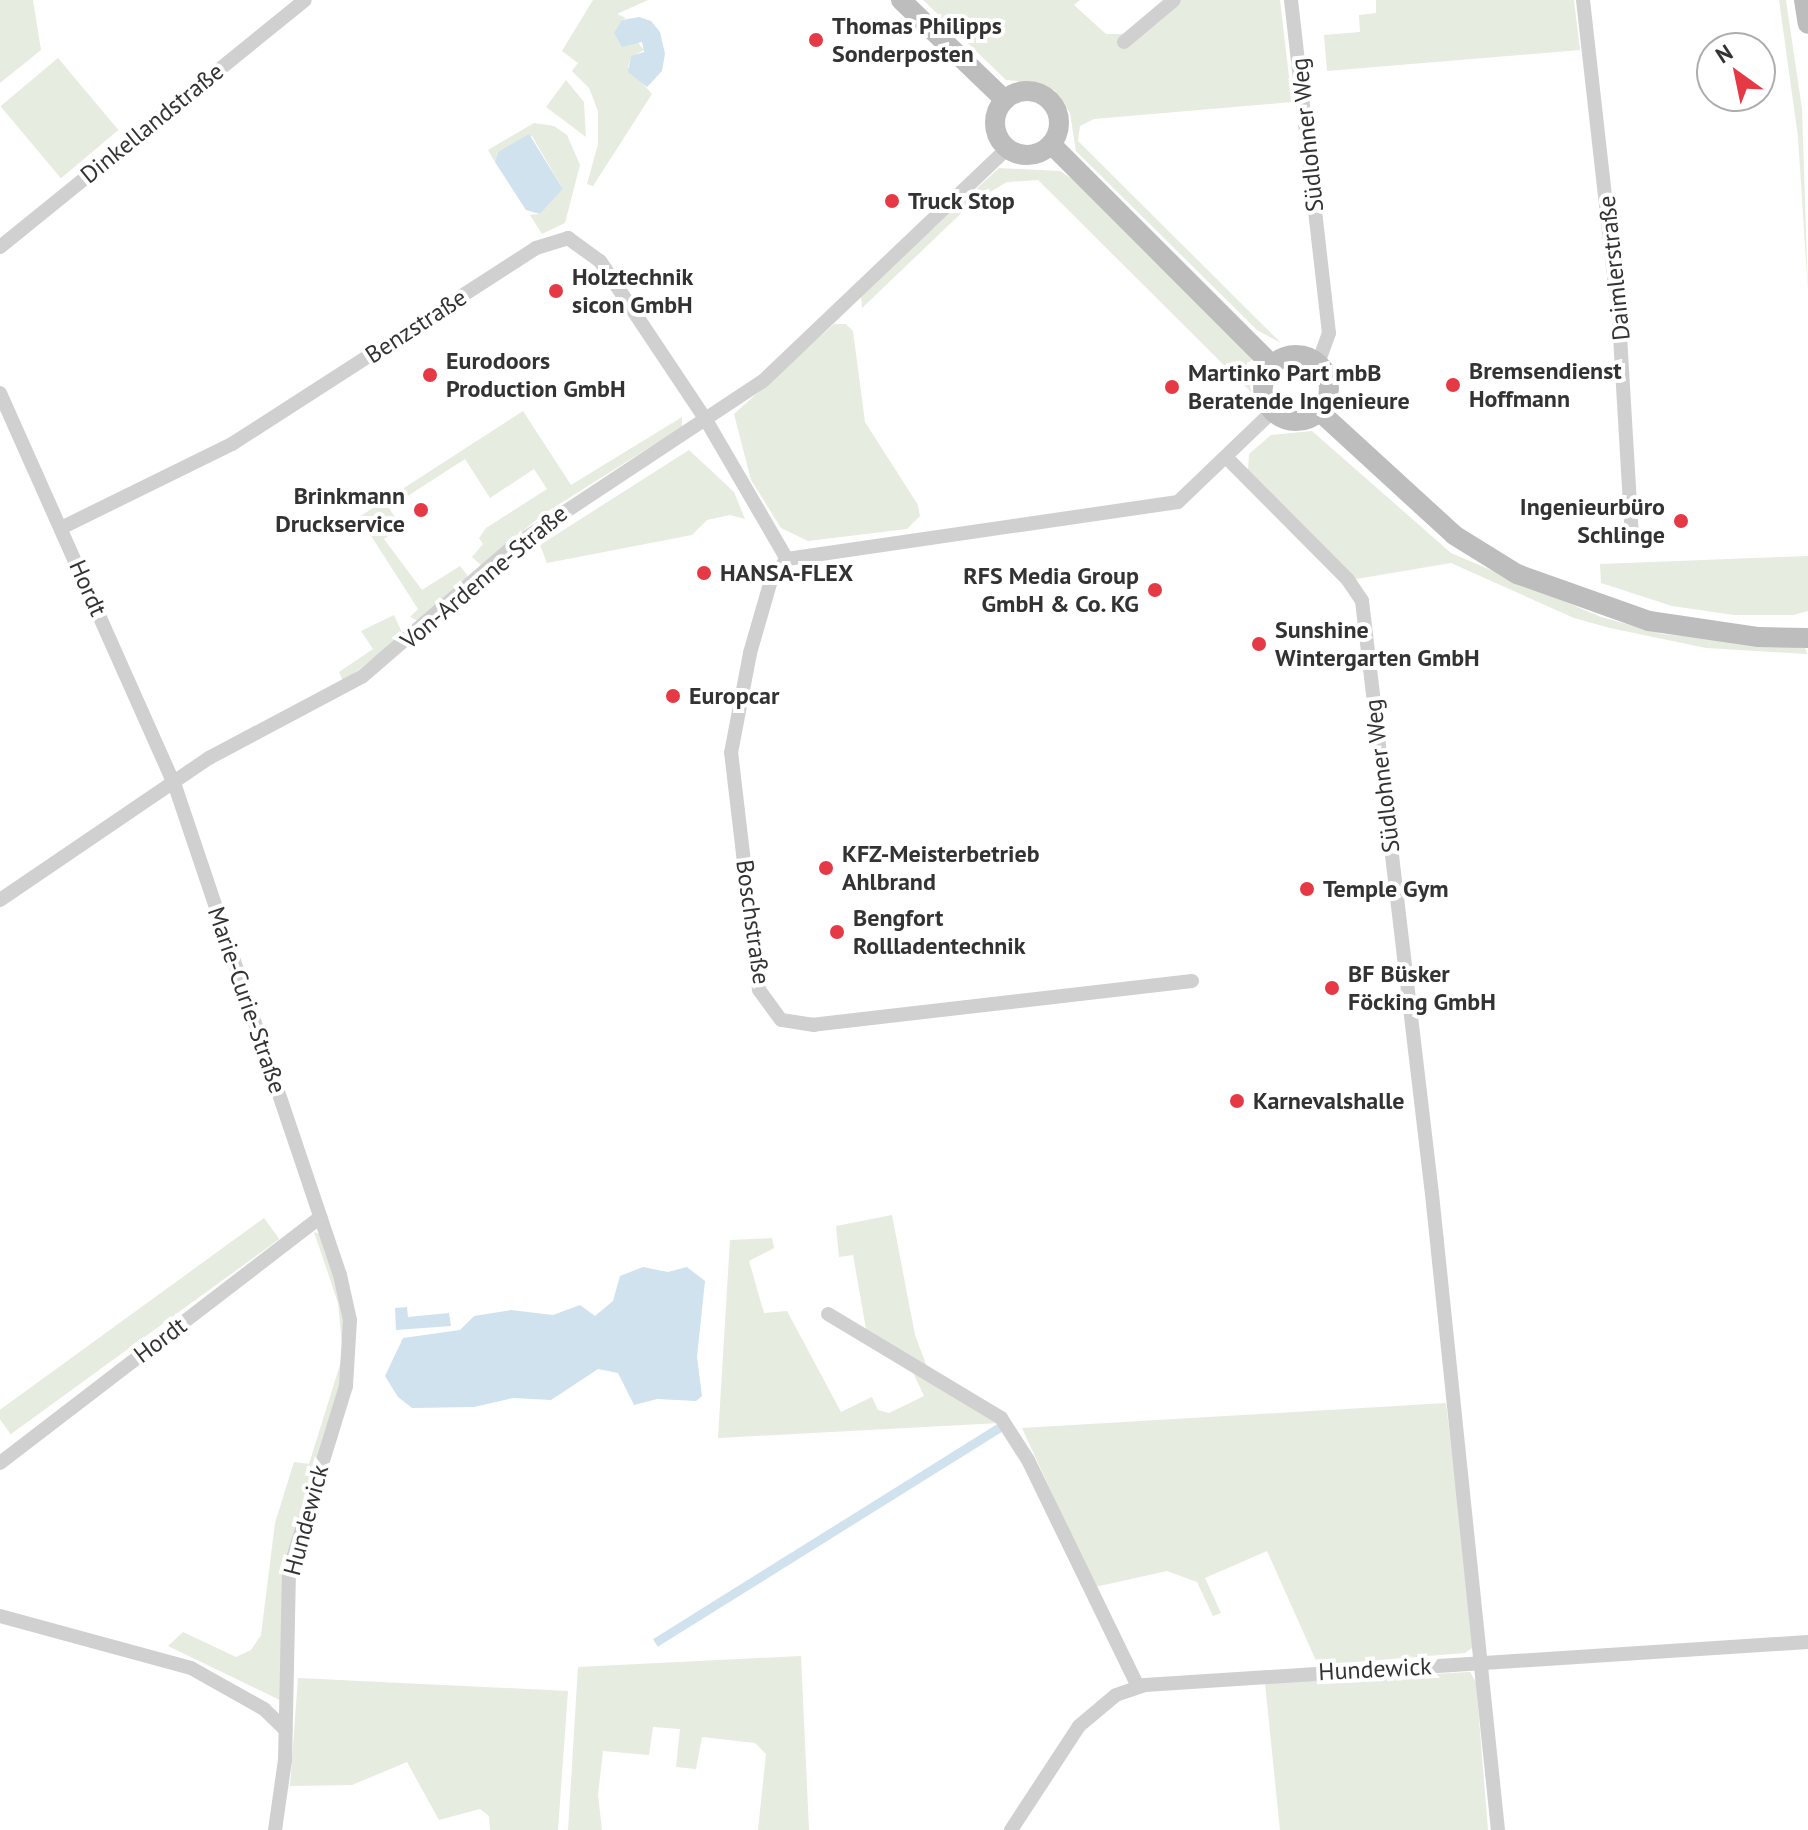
<!DOCTYPE html>
<meta charset="utf-8">
<style>
body{margin:0}
#map{position:relative;width:1808px;height:1830px;overflow:hidden;background:#fff;font-family:"PT Sans",sans-serif}
div>[style]{position:absolute}
.green>*{inset:0;background:#e6ecdf;transform-origin:0 0}
.water>*{inset:0;background:#cfe2ee;transform-origin:0 0}
.street>*{height:14px;margin:-7px;padding:0 7px;transform-origin:7px;border-radius:7px;background:#d0d0d0}
.secondary>*{height:20px;margin:-10px;padding:0 10px;transform-origin:10px;border-radius:10px;background:#bdbdbd}
.secondary>.ring{margin:-10px;padding:0;box-sizing:content-box;background:none;border:20px solid #bdbdbd;border-radius:50%}
.dots>*{width:22px;height:22px;translate:-50% -50%;box-sizing:border-box;border:4px solid #fff;border-radius:50%}
span{translate:-50% -50%;white-space:nowrap;text-align:center;line-height:1.15;-webkit-text-stroke:8px #fff;paint-order:stroke}
.poi-label{font-size:24px;color:#333;font-weight:700}
.left{translate:0 -50%;text-align:left}
.right{translate:-100% -50%;text-align:right}
.street-label{font-size:24px;color:#333}
.north{position:absolute;left:1696px;top:32px;width:80px;height:80px;box-sizing:border-box;background:#fff;border:2px solid #adadad;border-radius:50%;rotate:327deg;font-size:22px;font-weight:700;line-height:32px;text-align:center;color:#333}
.north::after{content:'';display:block;margin:auto;width:28px;height:36px;background:#e63946;clip-path:polygon(50% 0,100% 100%,50% 72%,0 100%)}
</style>
<div id="map">
<div class="green">
<i style="clip-path:polygon(0 0,33px 0,41px 50px,0 83px)"></i>
<i style="clip-path:polygon(593px 0,648px 0,617px 14px,626px 18px,622px 20px,626px 46px,636px 40px,644px 50px,631px 57px,628px 67px,652px 94px,593px 186px,587px 184px,598px 144px,598px 111px,589px 88px,572px 71px,578px 63px,562px 51px)"></i>
<i style="clip-path:polygon(923px 0,1080px 0,1074px 5px,1106px 34px,1123px 34px,1126px 46px,1181px 0,1280px 0,1292px 102px,1094px 119px,1080px 126px,1078px 141px,1281px 343px,1257px 330px,1076px 151px,1070px 113px,1055px 91px,1039px 83px,1006px 80px)"></i>
<i style="clip-path:polygon(1376px 0,1574px 0,1580px 50px,1327px 71px,1324px 35px,1360px 32px,1359px 15px,1376px 13px)"></i>
<i style="clip-path:polygon(1779px 0,1786px 0,1802px 109px,1808px 293px,1798px 137px)"></i>
<i style="left:58px;top:58px;width:94px;height:75px;rotate:50deg"></i>
<i style="clip-path:polygon(566px 80px,584px 102px,586px 137px,546px 107px)"></i>
<i style="clip-path:polygon(534px 123px,554px 126px,567px 135px,580px 165px,565px 223px,542px 234px,530px 215px,540px 214px,563px 189px,532px 136px,498px 152px,495px 162px,488px 150px)"></i>
<i style="clip-path:polygon(999px 168px,1060px 171px,1078px 183px,1253px 359px,1247px 363px,1251px 392px,1038px 180px,1007px 182px,973px 202px,862px 308px,861px 295px)"></i>
<i style="clip-path:polygon(834px 324px,846px 324px,853px 331px,865px 422px,918px 505px,920px 516px,907px 529px,808px 541px,781px 528px,751px 480px,734px 414px)"></i>
<i style="clip-path:polygon(523px 411px,571px 485px,682px 417px,682px 427px,545px 513px,481px 565px,472px 557px,483px 544px,479px 538px,486px 528px,547px 489px,534px 469px,490px 498px,465px 459px,389px 508px,401px 527px,384px 539px,422px 590px,460px 566px,468px 576px,418px 621px,410px 617px,418px 609px,359px 517px)"></i>
<i style="clip-path:polygon(1312px 431px,1451px 553px,1601px 617px,1662px 634px,1805px 648px,1807px 654px,1706px 648px,1610px 628px,1574px 618px,1451px 563px,1350px 580px,1248px 470px,1249px 454px,1271px 435px)"></i>
<i style="clip-path:polygon(689px 450px,734px 492px,745px 519px,730px 515px,707px 520px,692px 535px,547px 563px,540px 545px)"></i>
<i style="clip-path:polygon(1808px 556px,1808px 611px,1793px 615px,1734px 615px,1672px 606px,1601px 583px,1600px 564px)"></i>
<i style="clip-path:polygon(394px 615px,403px 635px,343px 682px,339px 672px,373px 649px,361px 631px)"></i>
<i style="clip-path:polygon(892px 1215px,915px 1335px,927px 1367px,866px 1329px,853px 1255px,839px 1257px,836px 1226px)"></i>
<i style="left:264px;top:1218px;width:26px;height:332px;rotate:54deg"></i>
<i style="clip-path:polygon(314px 1232px,320px 1234px,350px 1327px,344px 1385px,286px 1567px,284px 1702px,168px 1646px,183px 1632px,236px 1657px,251px 1650px,261px 1635px,275px 1523px,294px 1462px,309px 1464px,343px 1355px,338px 1303px)"></i>
<i style="clip-path:polygon(772px 1238px,774px 1248px,749px 1261px,764px 1313px,787px 1311px,841px 1412px,872px 1397px,878px 1410px,889px 1413px,924px 1396px,910px 1366px,999px 1423px,718px 1438px,730px 1240px)"></i>
<i style="clip-path:polygon(1446px 1403px,1475px 1646px,1465px 1653px,1318px 1665px,1267px 1551px,1205px 1578px,1221px 1613px,1213px 1616px,1197px 1582px,1167px 1571px,1095px 1587px,1022px 1428px)"></i>
<i style="clip-path:polygon(801px 1656px,809px 1830px,758px 1830px,766px 1754px,755px 1743px,702px 1737px,696px 1769px,676px 1767px,680px 1729px,653px 1727px,649px 1755px,603px 1751px,598px 1795px,602px 1830px,568px 1830px,578px 1667px)"></i>
<i style="clip-path:polygon(1470px 1672px,1476px 1682px,1488px 1830px,1280px 1830px,1265px 1683px)"></i>
<i style="clip-path:polygon(298px 1678px,568px 1691px,558px 1830px,490px 1830px,489px 1816px,480px 1809px,439px 1820px,407px 1762px,352px 1785px,290px 1786px)"></i>
</div>
<div class="water">
<i style="clip-path:polygon(639px 17px,651px 21px,660px 32px,665px 54px,662px 71px,647px 87px,628px 72px,631px 56px,644px 52px,642px 42px,622px 47px,614px 33px,622px 20px)"></i>
<i style="clip-path:polygon(529px 134px,563px 189px,540px 214px,526px 210px,495px 162px,498px 152px)"></i>
<i style="clip-path:polygon(643px 1267px,668px 1272px,687px 1267px,705px 1281px,697px 1357px,702px 1396px,696px 1401px,657px 1399px,634px 1405px,618px 1373px,598px 1369px,551px 1400px,513px 1398px,474px 1407px,412px 1408px,398px 1397px,385px 1376px,403px 1338px,460px 1330px,474px 1316px,511px 1310px,553px 1315px,580px 1305px,595px 1316px,613px 1301px,620px 1276px)"></i>
<i style="clip-path:polygon(407px 1307px,408px 1317px,449px 1313px,451px 1326px,396px 1330px,395px 1308px)"></i>
<i style="left:999px;top:1423px;width:9px;height:408px;rotate:58deg"></i>
</div>
<div class="street">
<i style="left:1291px;top:0;width:335px;rotate:83.5deg"></i>
<i style="left:1329px;top:333px;width:32px;rotate:110deg"></i>
<i style="left:1583px;top:0;width:321px;rotate:83.6deg"></i>
<i style="left:1619px;top:319px;width:218px;rotate:86.6deg"></i>
<i style="left:1124px;top:42px;width:65px;rotate:-40deg"></i>
<i style="left:0;top:247px;width:392px;rotate:-39deg"></i>
<i style="left:0;top:393px;width:427px;rotate:66deg"></i>
<i style="left:174px;top:783px;width:519px;rotate:71.36deg"></i>
<i style="left:340px;top:1275px;width:46px;rotate:77.5deg"></i>
<i style="left:350px;top:1320px;width:66px;rotate:93.5deg"></i>
<i style="left:346px;top:1386px;width:194px;rotate:107.1deg"></i>
<i style="left:289px;top:1571px;width:189px;rotate:91.2deg"></i>
<i style="left:285px;top:1760px;width:71px;rotate:98.1deg"></i>
<i style="left:1227px;top:458px;width:172px;rotate:45.2deg"></i>
<i style="left:1348px;top:580px;width:25px;rotate:56deg"></i>
<i style="left:1362px;top:601px;width:597px;rotate:83.27deg"></i>
<i style="left:1432px;top:1194px;width:639px;rotate:84.08deg"></i>
<i style="left:61px;top:528px;width:191px;rotate:-26.2deg"></i>
<i style="left:232px;top:444px;width:362px;rotate:-32.8deg"></i>
<i style="left:536px;top:248px;width:34px;rotate:-17deg"></i>
<i style="left:568px;top:238px;width:39px;rotate:36deg"></i>
<i style="left:600px;top:261px;width:191px;rotate:56.3deg"></i>
<i style="left:706px;top:420px;width:161px;rotate:59.8deg"></i>
<i style="left:0;top:900px;width:253px;rotate:-34.2deg"></i>
<i style="left:209px;top:758px;width:174px;rotate:-28deg"></i>
<i style="left:363px;top:676px;width:201px;rotate:-40.8deg"></i>
<i style="left:515px;top:545px;width:297px;rotate:-33.5deg"></i>
<i style="left:763px;top:381px;width:338px;rotate:-43.6deg"></i>
<i style="left:1192px;top:981px;width:381px;rotate:173.4deg"></i>
<i style="left:814px;top:1025px;width:33px;rotate:-171deg"></i>
<i style="left:781px;top:1020px;width:37px;rotate:-126deg"></i>
<i style="left:759px;top:990px;width:239px;rotate:-96.7deg"></i>
<i style="left:731px;top:753px;width:102px;rotate:-79.2deg"></i>
<i style="left:750px;top:653px;width:79px;rotate:-73.9deg"></i>
<i style="left:772px;top:577px;width:23px;rotate:-50deg"></i>
<i style="left:787px;top:559px;width:395px;rotate:-8.3deg"></i>
<i style="left:1178px;top:502px;width:130px;rotate:-43.8deg"></i>
<i style="left:828px;top:1314px;width:202px;rotate:31deg"></i>
<i style="left:1001px;top:1418px;width:50px;rotate:57.3deg"></i>
<i style="left:1028px;top:1460px;width:252px;rotate:64.1deg"></i>
<i style="left:0;top:1463px;width:404px;rotate:-37.5deg"></i>
<i style="left:0;top:1616px;width:198px;rotate:15.2deg"></i>
<i style="left:191px;top:1668px;width:84px;rotate:29.3deg"></i>
<i style="left:264px;top:1709px;width:30px;rotate:44deg"></i>
<i style="left:1011px;top:1830px;width:124px;rotate:-56.8deg"></i>
<i style="left:1079px;top:1726px;width:48px;rotate:-40deg"></i>
<i style="left:1116px;top:1695px;width:31px;rotate:-19deg"></i>
<i style="left:1145px;top:1685px;width:664px;rotate:-3.71deg"></i>
</div>
<div class="secondary">
<i style="left:901px;top:0;width:144px;rotate:43.9deg"></i>
<i style="left:1804px;top:0;width:24px;rotate:81deg"></i>
<i class="ring" style="left:995px;top:91px;width:44px;height:44px"></i>
<i style="left:1051px;top:144px;width:313px;rotate:45deg"></i>
<i class="ring" style="left:1263px;top:355px;width:46px;height:46px"></i>
<i style="left:1320px;top:412px;width:182px;rotate:42.5deg"></i>
<i style="left:1454px;top:535px;width:74px;rotate:31.8deg"></i>
<i style="left:1517px;top:574px;width:140px;rotate:19.6deg"></i>
<i style="left:1649px;top:621px;width:111px;rotate:8.3deg"></i>
<i style="left:1759px;top:637px;width:49px;rotate:1.2deg"></i>
</div>
<div class="dots">
<i style="left:816px;top:40px;background:#e63946"></i>
<i style="left:892px;top:201px;background:#e63946"></i>
<i style="left:556px;top:291px;background:#e63946"></i>
<i style="left:430px;top:375px;background:#e63946"></i>
<i style="left:1453px;top:385px;background:#e63946"></i>
<i style="left:1172px;top:387px;background:#e63946"></i>
<i style="left:421px;top:510px;background:#e63946"></i>
<i style="left:1681px;top:521px;background:#e63946"></i>
<i style="left:704px;top:573px;background:#e63946"></i>
<i style="left:1155px;top:590px;background:#e63946"></i>
<i style="left:1259px;top:644px;background:#e63946"></i>
<i style="left:673px;top:696px;background:#e63946"></i>
<i style="left:826px;top:868px;background:#e63946"></i>
<i style="left:1307px;top:889px;background:#e63946"></i>
<i style="left:837px;top:932px;background:#e63946"></i>
<i style="left:1332px;top:988px;background:#e63946"></i>
<i style="left:1237px;top:1101px;background:#e63946"></i>
</div>
<div class="poi-label">
<span class="left" style="left:832px;top:40px">Thomas Philipps<br>Sonderposten</span>
<span class="left" style="left:908px;top:201px">Truck Stop</span>
<span class="left" style="left:572px;top:291px">Holztechnik<br>sicon GmbH</span>
<span class="left" style="left:446px;top:375px">Eurodoors<br>Production GmbH</span>
<span class="left" style="left:1469px;top:385px">Bremsendienst<br>Hoffmann</span>
<span class="left" style="left:1188px;top:387px">Martinko Part mbB<br>Beratende Ingenieure</span>
<span class="right" style="left:405px;top:510px">Brinkmann<br>Druckservice</span>
<span class="right" style="left:1665px;top:521px">Ingenieurbüro<br>Schlinge</span>
<span class="left" style="left:720px;top:573px">HANSA-FLEX</span>
<span class="right" style="left:1139px;top:590px">RFS Media Group<br>GmbH &amp; Co. KG</span>
<span class="left" style="left:1275px;top:644px">Sunshine<br>Wintergarten GmbH</span>
<span class="left" style="left:689px;top:696px">Europcar</span>
<span class="left" style="left:842px;top:868px">KFZ-Meisterbetrieb<br>Ahlbrand</span>
<span class="left" style="left:1323px;top:889px">Temple Gym</span>
<span class="left" style="left:853px;top:932px">Bengfort<br>Rollladentechnik</span>
<span class="left" style="left:1348px;top:988px">BF Büsker<br>Föcking GmbH</span>
<span class="left" style="left:1253px;top:1101px">Karnevalshalle</span>
</div>
<div class="street-label">
<span style="left:152px;top:123px;rotate:-39deg">Dinkellandstraße</span>
<span style="left:1307px;top:135px;rotate:-96deg">Südlohner Weg</span>
<span style="left:1614px;top:268px;rotate:-96deg">Daimlerstraße</span>
<span style="left:416px;top:326px;rotate:-33deg">Benzstraße</span>
<span style="left:484px;top:577px;rotate:-40deg">Von-Ardenne-Straße</span>
<span style="left:88px;top:588px;rotate:66deg">Hordt</span>
<span style="left:1382px;top:776px;rotate:-97deg">Südlohner Weg</span>
<span style="left:753px;top:922px;rotate:82deg">Boschstraße</span>
<span style="left:247px;top:1000px;rotate:71deg">Marie-Curie-Straße</span>
<span style="left:160px;top:1340px;rotate:-37deg">Hordt</span>
<span style="left:306px;top:1520px;rotate:-75deg">Hundewick</span>
<span style="left:1375px;top:1669px;rotate:-3deg">Hundewick</span>
</div>
<div class="north">N</div>
</div>
